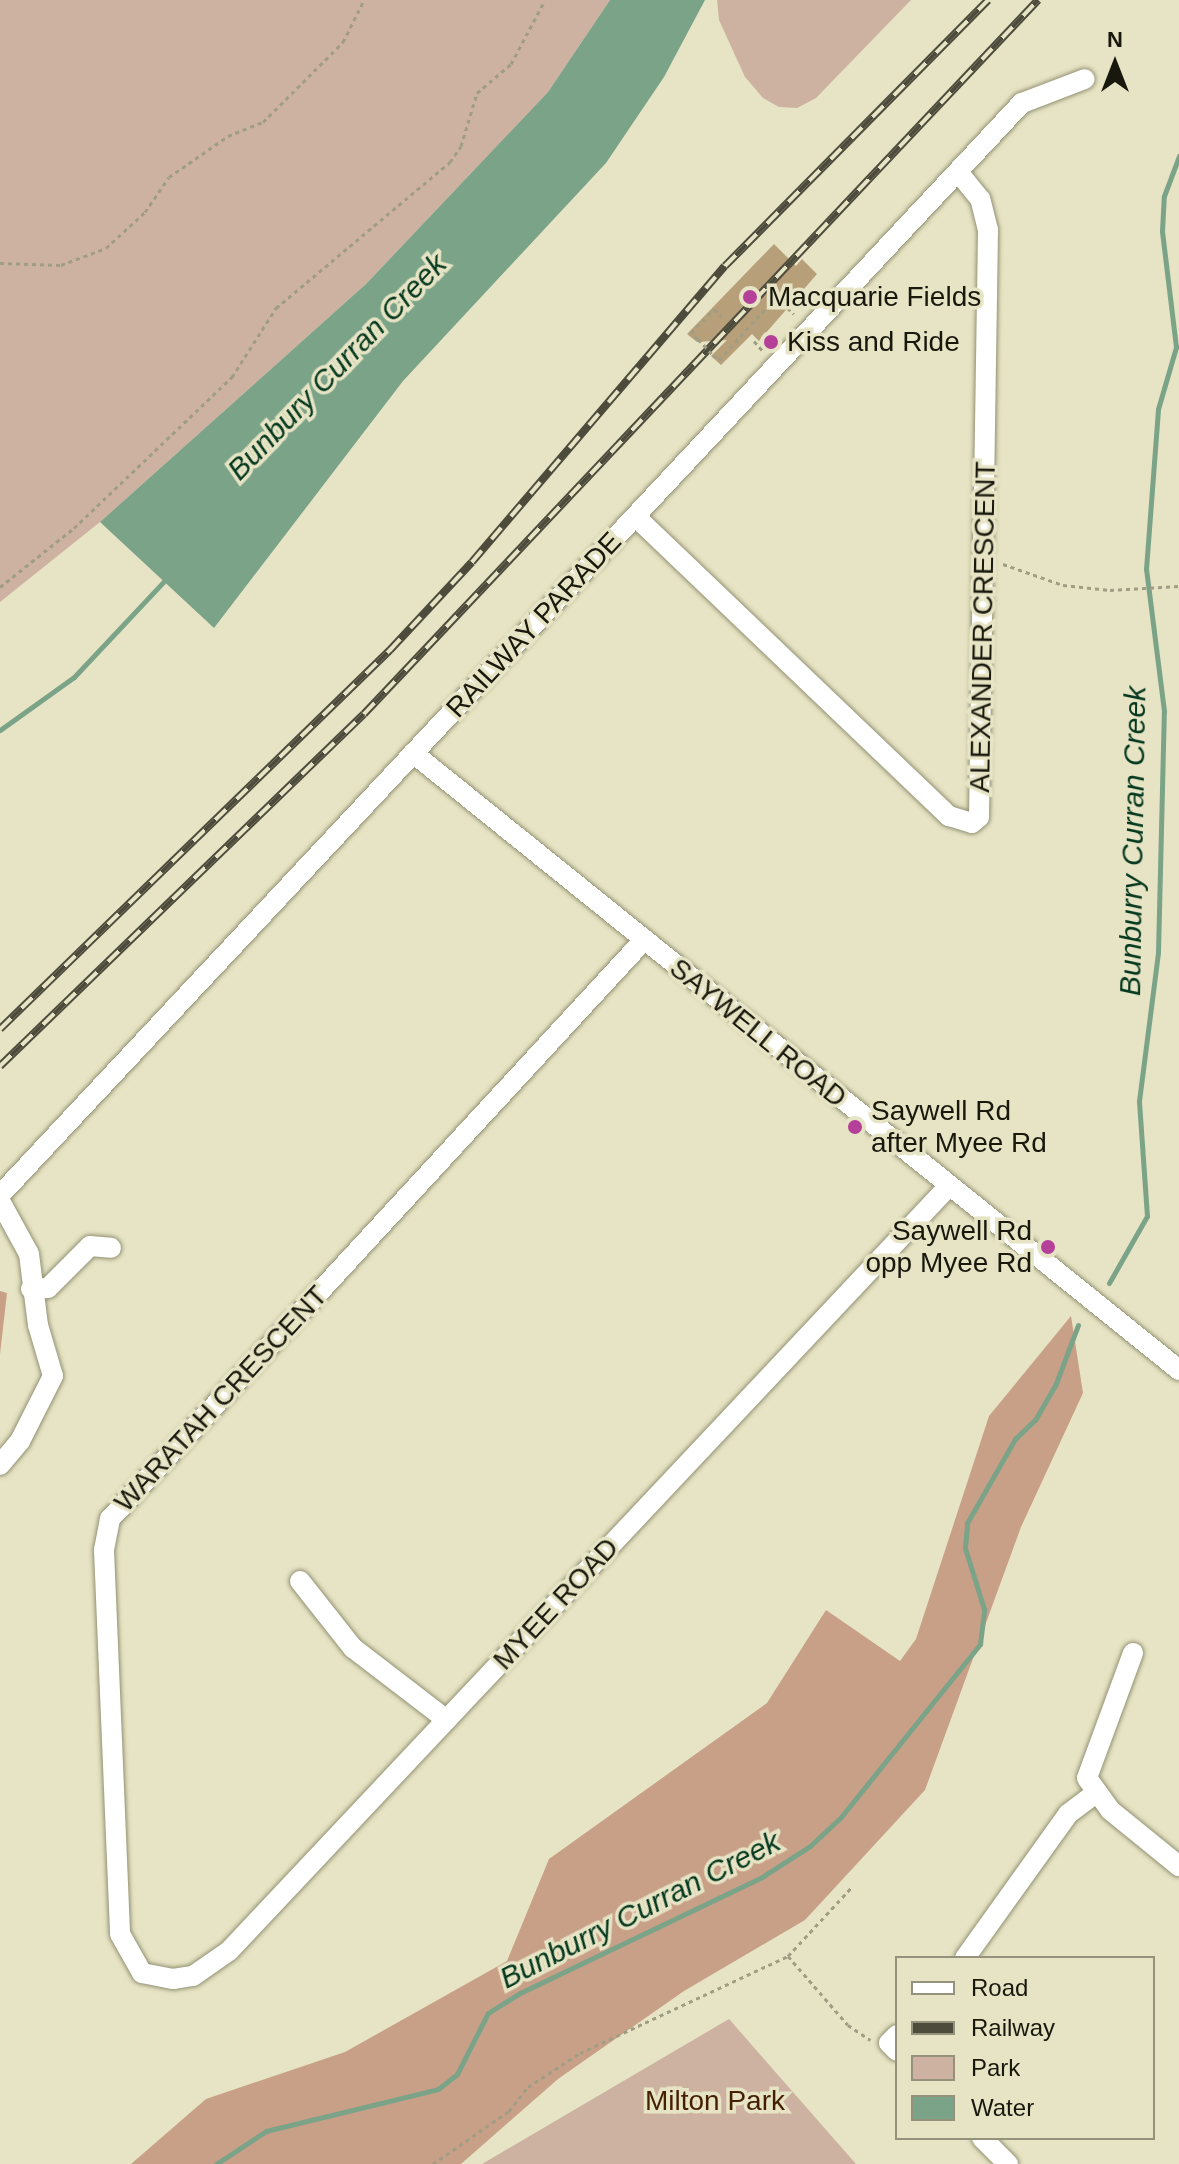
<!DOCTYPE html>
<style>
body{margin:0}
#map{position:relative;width:1179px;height:2164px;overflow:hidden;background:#e6e4c4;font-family:Arial,sans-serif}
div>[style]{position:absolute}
.green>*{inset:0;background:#ceb2a1}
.forest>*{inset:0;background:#c8a088}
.water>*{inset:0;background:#7ba388}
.stream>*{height:5px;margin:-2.5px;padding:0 2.5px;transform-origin:2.5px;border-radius:2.5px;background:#7ba388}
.building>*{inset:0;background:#b79f79}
.path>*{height:3px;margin-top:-1.5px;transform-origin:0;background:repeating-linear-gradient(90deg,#9f9d84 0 4px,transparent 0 8px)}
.roads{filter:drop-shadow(0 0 2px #939173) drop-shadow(0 0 2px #939173)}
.minor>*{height:20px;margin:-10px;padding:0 10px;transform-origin:10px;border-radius:10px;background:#fff}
.rail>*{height:8px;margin-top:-4px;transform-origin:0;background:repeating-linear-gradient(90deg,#e6e4c4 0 15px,#4d4c3c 0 30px);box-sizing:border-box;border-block:2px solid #4d4c3c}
.path-bridge>*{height:3px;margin-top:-1.5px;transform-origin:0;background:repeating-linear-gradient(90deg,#9f9d84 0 4px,transparent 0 8px)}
.dots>*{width:22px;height:22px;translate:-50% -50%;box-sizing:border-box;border:4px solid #e6e4c4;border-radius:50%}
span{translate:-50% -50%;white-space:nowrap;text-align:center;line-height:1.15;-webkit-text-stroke:7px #e6e4c4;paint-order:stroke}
.poi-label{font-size:28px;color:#19180d}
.left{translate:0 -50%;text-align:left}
.right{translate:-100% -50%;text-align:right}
.street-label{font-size:28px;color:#19180d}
.park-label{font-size:28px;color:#451f02}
.water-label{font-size:30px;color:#04381e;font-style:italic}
.legend{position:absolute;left:895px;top:1956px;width:260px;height:184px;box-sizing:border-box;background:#e6e4c4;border:2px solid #94927b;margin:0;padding:10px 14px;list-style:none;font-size:24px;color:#19180d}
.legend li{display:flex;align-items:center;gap:16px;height:40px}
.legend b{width:40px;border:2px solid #94927b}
.north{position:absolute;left:1075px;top:24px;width:80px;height:80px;-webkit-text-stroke:6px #e6e4c4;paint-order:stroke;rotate:0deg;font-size:22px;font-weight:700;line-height:32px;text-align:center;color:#19180d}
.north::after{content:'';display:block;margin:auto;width:28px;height:36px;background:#19180d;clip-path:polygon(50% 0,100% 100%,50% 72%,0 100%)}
</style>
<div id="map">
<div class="green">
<i style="clip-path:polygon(0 0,610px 0,548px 92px,366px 284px,100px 522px,0 602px)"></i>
<i style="clip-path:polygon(717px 0,911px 0,816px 98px,797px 108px,779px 107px,763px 98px,745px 77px,719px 20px)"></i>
<i style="clip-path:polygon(729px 2019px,856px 2164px,482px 2164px)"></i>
</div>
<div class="forest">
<i style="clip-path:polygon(0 1291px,7px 1293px,0 1354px)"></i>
<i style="clip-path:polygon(1071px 1316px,1083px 1393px,1021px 1527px,925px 1790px,805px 1920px,684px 1991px,558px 2079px,461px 2164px,131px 2164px,206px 2099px,345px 2052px,507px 1961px,549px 1859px,767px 1703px,826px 1610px,900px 1661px,916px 1639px,989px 1416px)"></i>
</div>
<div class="water">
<i style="clip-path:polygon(610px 0,705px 0,664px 77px,606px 163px,403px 381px,214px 628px,100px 522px,366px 284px,548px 92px)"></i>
</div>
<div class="stream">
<i style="left:0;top:730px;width:91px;rotate:-35.6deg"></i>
<i style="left:74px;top:677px;width:136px;rotate:-46.8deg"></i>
<i style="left:1109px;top:1283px;width:77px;rotate:-60.4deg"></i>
<i style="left:1147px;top:1216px;width:115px;rotate:-94deg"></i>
<i style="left:1139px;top:1101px;width:150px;rotate:-82.7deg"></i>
<i style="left:1158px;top:952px;width:241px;rotate:-88.6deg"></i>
<i style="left:1164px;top:711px;width:143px;rotate:-97.2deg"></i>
<i style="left:1146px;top:569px;width:160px;rotate:-85.7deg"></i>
<i style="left:1158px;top:409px;width:65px;rotate:-73.8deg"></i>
<i style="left:1176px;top:347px;width:117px;rotate:-96.9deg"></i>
<i style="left:1162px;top:231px;width:35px;rotate:-87deg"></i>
<i style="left:1164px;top:196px;width:43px;rotate:-69.4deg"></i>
<i style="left:216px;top:2164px;width:60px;rotate:-33.4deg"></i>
<i style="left:266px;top:2131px;width:177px;rotate:-13.7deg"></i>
<i style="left:438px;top:2089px;width:24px;rotate:-38deg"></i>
<i style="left:457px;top:2074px;width:68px;rotate:-63.1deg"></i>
<i style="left:488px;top:2013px;width:38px;rotate:-32deg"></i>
<i style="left:520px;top:1993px;width:268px;rotate:-25.6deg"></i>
<i style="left:762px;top:1877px;width:57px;rotate:-32.9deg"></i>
<i style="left:810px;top:1846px;width:42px;rotate:-43.1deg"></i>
<i style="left:841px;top:1817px;width:222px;rotate:-51.2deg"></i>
<i style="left:980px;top:1644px;width:35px;rotate:-83deg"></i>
<i style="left:984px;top:1609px;width:64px;rotate:-107.3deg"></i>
<i style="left:965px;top:1548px;width:25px;rotate:-85deg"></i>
<i style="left:967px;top:1523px;width:97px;rotate:-60.3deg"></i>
<i style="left:1015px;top:1439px;width:28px;rotate:-44deg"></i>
<i style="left:1035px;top:1420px;width:39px;rotate:-60deg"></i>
<i style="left:1055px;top:1386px;width:65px;rotate:-69.3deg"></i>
</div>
<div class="building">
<i style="clip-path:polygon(774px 244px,796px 266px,802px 259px,817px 274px,759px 341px,752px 334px,721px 365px,711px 356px,727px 340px,697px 342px,687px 334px)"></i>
</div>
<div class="path">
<i style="left:0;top:263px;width:61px;rotate:1.9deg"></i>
<i style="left:61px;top:265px;width:48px;rotate:-20.7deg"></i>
<i style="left:106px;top:248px;width:53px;rotate:-42.7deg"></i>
<i style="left:145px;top:212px;width:42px;rotate:-55.6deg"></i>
<i style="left:169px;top:177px;width:72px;rotate:-34.8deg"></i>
<i style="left:228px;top:136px;width:38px;rotate:-22deg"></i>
<i style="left:263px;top:122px;width:113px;rotate:-45deg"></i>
<i style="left:343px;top:42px;width:47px;rotate:-63.4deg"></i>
<i style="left:770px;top:291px;width:33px;rotate:44deg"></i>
<i style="left:698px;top:339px;width:9px;rotate:-139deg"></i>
<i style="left:691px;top:333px;width:33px;rotate:-46deg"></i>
<i style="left:714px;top:309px;width:11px;rotate:45deg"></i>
<i style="left:754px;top:341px;width:13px;rotate:48deg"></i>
<i style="left:713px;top:355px;width:8px;rotate:40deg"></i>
<i style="left:719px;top:360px;width:85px;rotate:-47.9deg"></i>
<i style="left:1003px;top:564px;width:64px;rotate:19.3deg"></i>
<i style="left:1063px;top:585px;width:47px;rotate:6.1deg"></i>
<i style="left:1110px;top:590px;width:69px;rotate:-3.3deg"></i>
<i style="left:0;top:587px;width:95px;rotate:-38.6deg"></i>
<i style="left:74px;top:528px;width:219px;rotate:-43.7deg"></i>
<i style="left:232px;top:377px;width:82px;rotate:-57.5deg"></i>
<i style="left:276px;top:308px;width:227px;rotate:-40deg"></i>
<i style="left:450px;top:162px;width:19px;rotate:-55deg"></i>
<i style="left:461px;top:146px;width:55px;rotate:-73.2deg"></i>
<i style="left:477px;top:93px;width:45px;rotate:-40.5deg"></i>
<i style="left:511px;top:64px;width:72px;rotate:-62deg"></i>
<i style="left:788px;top:1956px;width:91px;rotate:49deg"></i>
<i style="left:848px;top:2025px;width:27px;rotate:34deg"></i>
<i style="left:433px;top:2164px;width:93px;rotate:-34.9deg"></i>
<i style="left:509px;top:2111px;width:31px;rotate:-52deg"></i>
<i style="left:528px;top:2087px;width:62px;rotate:-33.2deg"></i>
<i style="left:580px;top:2053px;width:230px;rotate:-25deg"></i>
<i style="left:788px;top:1956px;width:94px;rotate:-47.2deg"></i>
</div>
<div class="roads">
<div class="minor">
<i style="left:636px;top:517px;width:433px;rotate:43.7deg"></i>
<i style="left:949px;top:816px;width:24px;rotate:17deg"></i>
<i style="left:972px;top:823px;width:9px;rotate:-41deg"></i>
<i style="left:979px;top:817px;width:587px;rotate:-89.12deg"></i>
<i style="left:988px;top:230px;width:32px;rotate:-104deg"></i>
<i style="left:980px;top:199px;width:35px;rotate:-129deg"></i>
<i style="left:413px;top:753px;width:984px;rotate:38.85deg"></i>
<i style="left:643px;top:941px;width:786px;rotate:132.68deg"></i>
<i style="left:110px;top:1519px;width:32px;rotate:101deg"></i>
<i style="left:104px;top:1550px;width:384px;rotate:87.6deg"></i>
<i style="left:120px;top:1934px;width:45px;rotate:60.6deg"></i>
<i style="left:142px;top:1973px;width:32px;rotate:11deg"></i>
<i style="left:173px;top:1979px;width:20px;rotate:-9deg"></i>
<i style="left:193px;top:1976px;width:44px;rotate:-34.8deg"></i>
<i style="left:229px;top:1951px;width:1051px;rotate:-46.74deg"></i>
<i style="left:0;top:1195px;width:1496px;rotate:-46.9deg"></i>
<i style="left:1022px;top:103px;width:67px;rotate:-20.9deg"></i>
<i style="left:0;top:1201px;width:60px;rotate:61.3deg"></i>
<i style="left:29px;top:1254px;width:72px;rotate:82.8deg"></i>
<i style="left:38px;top:1325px;width:53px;rotate:73.6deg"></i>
<i style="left:53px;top:1376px;width:73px;rotate:116.9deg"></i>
<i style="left:20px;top:1441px;width:31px;rotate:130deg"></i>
<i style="left:31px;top:1289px;width:17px;rotate:-3deg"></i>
<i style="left:48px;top:1288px;width:59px;rotate:-45deg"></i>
<i style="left:90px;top:1246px;width:21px;rotate:5deg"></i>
<i style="left:300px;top:1581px;width:85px;rotate:51.7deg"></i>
<i style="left:353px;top:1648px;width:118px;rotate:37.5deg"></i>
<i style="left:1133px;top:1653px;width:133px;rotate:110.2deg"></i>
<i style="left:1087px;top:1778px;width:39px;rotate:54deg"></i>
<i style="left:1110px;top:1810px;width:89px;rotate:39.1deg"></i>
<i style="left:965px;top:1958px;width:177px;rotate:-54.4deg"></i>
<i style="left:1068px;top:1814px;width:34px;rotate:-37deg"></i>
<i style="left:897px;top:2035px;width:11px;rotate:135deg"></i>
<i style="left:889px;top:2043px;width:11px;rotate:45deg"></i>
<i style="left:982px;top:2138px;width:37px;rotate:45deg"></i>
</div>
</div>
<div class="rail">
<i style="left:0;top:1029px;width:544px;rotate:-44.18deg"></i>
<i style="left:390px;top:650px;width:120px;rotate:-47deg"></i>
<i style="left:472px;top:562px;width:389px;rotate:-49.5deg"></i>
<i style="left:725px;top:266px;width:374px;rotate:-45.3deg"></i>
<i style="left:0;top:1066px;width:506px;rotate:-44.04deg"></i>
<i style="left:364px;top:714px;width:982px;rotate:-46.65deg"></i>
</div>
<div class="path-bridge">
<i style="left:698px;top:339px;width:22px;rotate:47deg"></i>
</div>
<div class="dots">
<i style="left:750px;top:297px;background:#b4409a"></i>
<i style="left:771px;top:342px;background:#b4409a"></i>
<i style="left:855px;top:1127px;background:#b4409a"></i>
<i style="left:1048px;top:1247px;background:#b4409a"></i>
</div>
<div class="poi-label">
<span class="left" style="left:768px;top:297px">Macquarie Fields</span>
<span class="left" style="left:787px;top:342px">Kiss and Ride</span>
<span class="left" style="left:871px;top:1127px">Saywell Rd<br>after Myee Rd</span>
<span class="right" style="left:1032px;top:1247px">Saywell Rd<br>opp Myee Rd</span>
</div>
<div class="street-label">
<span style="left:534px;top:625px;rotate:-47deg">RAILWAY PARADE</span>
<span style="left:983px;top:627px;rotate:-89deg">ALEXANDER CRESCENT</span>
<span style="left:758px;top:1033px;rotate:39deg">SAYWELL ROAD</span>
<span style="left:221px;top:1399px;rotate:-47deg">WARATAH CRESCENT</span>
<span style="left:556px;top:1604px;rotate:-47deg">MYEE ROAD</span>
</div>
<div class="park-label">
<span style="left:715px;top:2101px">Milton Park</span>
</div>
<div class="water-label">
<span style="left:337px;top:367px;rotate:-46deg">Bunbury Curran Creek</span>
<span style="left:1133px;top:841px;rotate:-89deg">Bunburry Curran Creek</span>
<span style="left:640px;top:1910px;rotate:-27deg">Bunburry Curran Creek</span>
</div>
<ul class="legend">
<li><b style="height:10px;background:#fff"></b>Road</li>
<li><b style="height:10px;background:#4d4c3c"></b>Railway</li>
<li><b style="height:22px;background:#ceb2a1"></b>Park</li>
<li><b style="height:22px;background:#7ba388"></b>Water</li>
</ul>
<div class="north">N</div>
</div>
